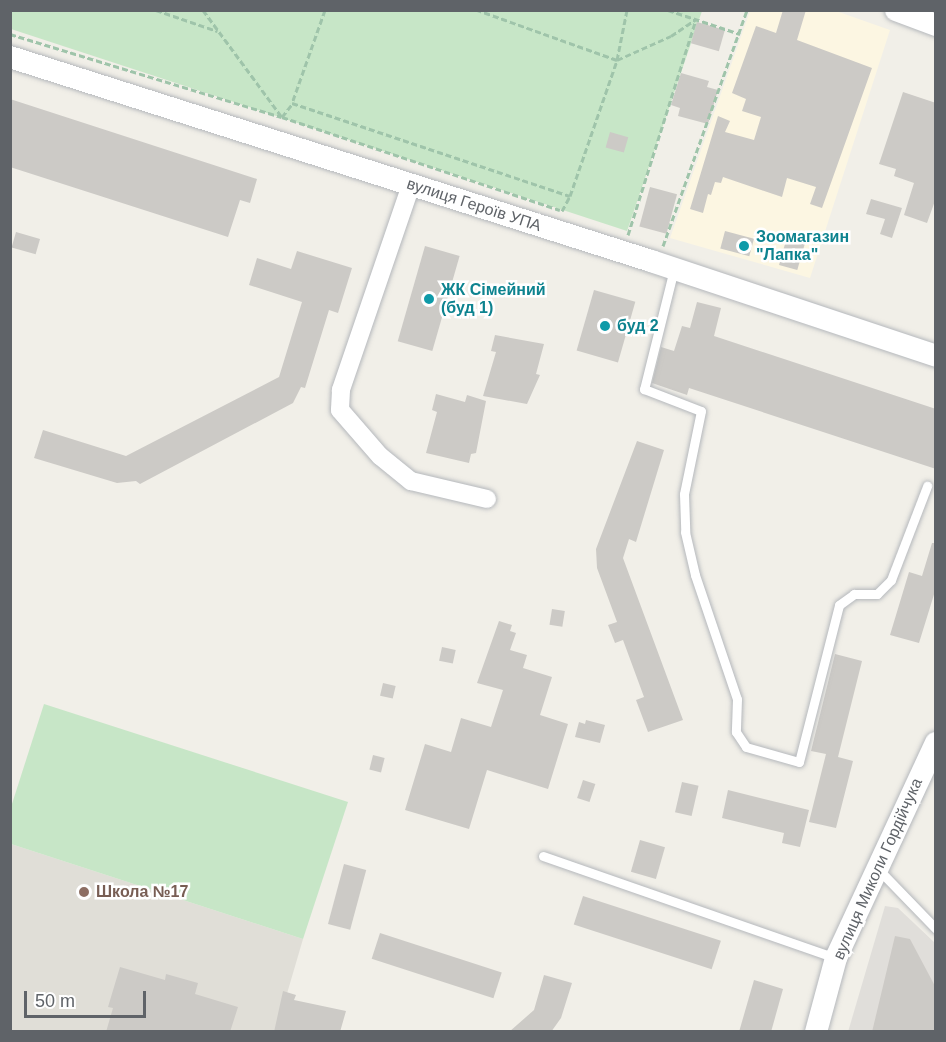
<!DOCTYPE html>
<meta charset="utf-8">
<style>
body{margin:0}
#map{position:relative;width:946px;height:1042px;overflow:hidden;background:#f1efe8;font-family:Helvetica,sans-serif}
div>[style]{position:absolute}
.commercial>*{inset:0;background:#fcf6e2}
.industrial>*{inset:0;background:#e0deda}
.education>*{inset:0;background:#e0ded7}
.green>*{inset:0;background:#c7e6c7}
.building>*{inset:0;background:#cccac6;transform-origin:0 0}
.path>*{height:3px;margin-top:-1.5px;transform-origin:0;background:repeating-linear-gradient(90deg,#9fc4aa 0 6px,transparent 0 9px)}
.roads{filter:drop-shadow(0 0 2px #b5b8bc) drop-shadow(0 0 2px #b5b8bc)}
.service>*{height:9px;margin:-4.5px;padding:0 4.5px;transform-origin:4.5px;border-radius:4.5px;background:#fff}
.minor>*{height:18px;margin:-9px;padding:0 9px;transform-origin:9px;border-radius:9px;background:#fff}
.tertiary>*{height:22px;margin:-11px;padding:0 11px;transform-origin:11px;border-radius:11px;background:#fff}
.dots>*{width:16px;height:16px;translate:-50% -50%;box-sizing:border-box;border:3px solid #fff;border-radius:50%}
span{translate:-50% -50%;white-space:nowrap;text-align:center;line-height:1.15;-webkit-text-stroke:5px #fff;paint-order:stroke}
.street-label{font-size:16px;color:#5f6368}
.culture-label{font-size:16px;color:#0d838f;font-weight:700}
.left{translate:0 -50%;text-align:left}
.education-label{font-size:16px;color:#785e54;font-weight:700}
.frame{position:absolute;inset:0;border:12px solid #5f6368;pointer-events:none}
.scale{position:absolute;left:24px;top:991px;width:122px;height:27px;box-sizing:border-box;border:3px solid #5f6368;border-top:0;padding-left:8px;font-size:18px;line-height:21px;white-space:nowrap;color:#5f6368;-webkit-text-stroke:4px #fff;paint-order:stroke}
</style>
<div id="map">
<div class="commercial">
<i style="clip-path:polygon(750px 11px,836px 11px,890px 30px,810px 278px,670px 238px)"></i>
</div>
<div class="industrial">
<i style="clip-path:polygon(885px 906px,898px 908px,935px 943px,935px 1031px,848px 1032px)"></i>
</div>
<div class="education">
<i style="clip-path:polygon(11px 844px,303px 939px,276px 1031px,11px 1032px)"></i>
</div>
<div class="green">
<i style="clip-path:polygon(11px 10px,702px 11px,627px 231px,11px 29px)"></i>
<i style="clip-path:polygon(44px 704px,348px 802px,303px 939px,11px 844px,11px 807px)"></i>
</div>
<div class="building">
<i style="clip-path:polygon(783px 10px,806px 10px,797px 40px,872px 68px,822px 208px,810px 204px,816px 187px,787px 178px,782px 197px,723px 177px,721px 183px,715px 182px,711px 195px,708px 194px,703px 213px,690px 209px,718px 116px,730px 121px,725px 132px,754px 140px,761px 117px,742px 111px,746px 99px,732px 93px,756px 26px,776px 33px)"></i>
<i style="left:697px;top:22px;width:29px;height:22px;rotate:16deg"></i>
<i style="clip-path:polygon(681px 73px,709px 81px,707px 87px,718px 90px,708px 124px,678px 116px,680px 108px,671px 105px)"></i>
<i style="clip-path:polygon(903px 92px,936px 103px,936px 198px,927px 223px,904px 215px,914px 183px,894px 176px,896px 169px,879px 164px)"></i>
<i style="clip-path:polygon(10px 99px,257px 179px,250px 203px,240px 200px,228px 237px,10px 167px)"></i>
<i style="left:610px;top:132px;width:19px;height:16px;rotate:16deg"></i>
<i style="left:650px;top:187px;width:28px;height:41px;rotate:15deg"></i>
<i style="clip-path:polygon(871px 199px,902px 208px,892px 238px,880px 234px,885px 219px,866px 214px)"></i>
<i style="left:725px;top:231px;width:30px;height:18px;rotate:15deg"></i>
<i style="left:16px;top:232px;width:25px;height:16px;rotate:16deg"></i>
<i style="left:787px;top:237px;width:19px;height:29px;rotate:16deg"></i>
<i style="left:425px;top:246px;width:36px;height:99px;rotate:16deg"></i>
<i style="clip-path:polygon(297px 251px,352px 268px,338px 313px,329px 310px,305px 388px,301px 387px,293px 403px,140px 484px,136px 481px,117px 483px,34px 458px,43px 430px,126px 456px,279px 377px,302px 302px,249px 285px,257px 258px,291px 269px)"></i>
<i style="left:594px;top:290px;width:43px;height:63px;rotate:16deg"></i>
<i style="clip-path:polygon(697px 302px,721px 308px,714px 336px,936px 409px,936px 469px,689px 388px,687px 395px,652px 383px,661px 347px,674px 351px,682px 326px,690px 328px)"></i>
<i style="clip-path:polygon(495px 335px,544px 344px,536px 374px,540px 375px,527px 404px,483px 396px,496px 352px,491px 351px)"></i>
<i style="clip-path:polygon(436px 394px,465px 402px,467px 395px,486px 401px,476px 453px,471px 454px,469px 463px,426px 453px,437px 412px,432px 410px)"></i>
<i style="clip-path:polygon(637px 441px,664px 450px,636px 542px,629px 539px,623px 558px,683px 720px,648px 732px,636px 700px,644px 697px,623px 640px,615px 643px,608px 625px,617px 622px,597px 568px,596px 549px)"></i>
<i style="clip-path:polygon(932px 543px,936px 543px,936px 588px,919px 643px,890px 635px,909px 572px,922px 576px)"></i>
<i style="left:552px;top:609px;width:13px;height:16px;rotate:9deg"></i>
<i style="clip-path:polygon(499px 621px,512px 625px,510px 631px,516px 633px,510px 650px,527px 655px,523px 668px,552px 677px,540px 715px,568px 724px,548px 789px,487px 770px,469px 829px,405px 810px,425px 744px,451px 752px,461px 718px,491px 727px,503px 690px,477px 683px)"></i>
<i style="left:442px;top:647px;width:14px;height:14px;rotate:12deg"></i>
<i style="clip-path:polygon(835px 654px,862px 661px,838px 757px,853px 761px,836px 828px,809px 822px,826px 754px,811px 751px)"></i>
<i style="left:383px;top:683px;width:13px;height:13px;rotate:13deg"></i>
<i style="clip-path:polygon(586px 720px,605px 725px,600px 743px,575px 737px,579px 722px,585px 724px)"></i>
<i style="left:373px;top:755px;width:12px;height:15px;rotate:14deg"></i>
<i style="left:583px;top:780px;width:13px;height:19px;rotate:18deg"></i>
<i style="left:682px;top:782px;width:17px;height:31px;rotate:13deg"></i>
<i style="clip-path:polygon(728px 790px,809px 810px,800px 847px,782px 843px,784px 833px,722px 818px)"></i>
<i style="left:640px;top:840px;width:26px;height:33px;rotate:16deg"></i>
<i style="left:344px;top:864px;width:23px;height:62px;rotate:15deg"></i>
<i style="left:583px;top:896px;width:145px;height:30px;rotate:18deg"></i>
<i style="left:380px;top:933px;width:128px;height:27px;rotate:18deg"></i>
<i style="clip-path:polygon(895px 936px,910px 939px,936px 988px,936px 1032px,872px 1032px)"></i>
<i style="clip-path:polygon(120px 967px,165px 980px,166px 974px,198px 983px,195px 994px,238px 1007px,230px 1032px,106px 1032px,113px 1008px,108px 1007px)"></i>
<i style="clip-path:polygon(544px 975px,572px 983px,561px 1018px,551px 1032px,509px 1032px,534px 1010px)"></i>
<i style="clip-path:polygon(754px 980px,783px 989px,771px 1032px,739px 1032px)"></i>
<i style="clip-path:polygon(283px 991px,296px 995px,294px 1000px,346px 1011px,340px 1032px,274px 1032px)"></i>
</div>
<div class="path">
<i style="left:156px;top:10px;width:65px;rotate:19deg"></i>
<i style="left:203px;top:10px;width:133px;rotate:53.6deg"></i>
<i style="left:282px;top:117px;width:16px;rotate:-52deg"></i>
<i style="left:325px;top:10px;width:99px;rotate:109.5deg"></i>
<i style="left:292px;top:103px;width:293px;rotate:18.5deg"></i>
<i style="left:570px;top:196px;width:144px;rotate:-70.9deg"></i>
<i style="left:617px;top:60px;width:149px;rotate:-160.3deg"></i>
<i style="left:627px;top:10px;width:51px;rotate:101.3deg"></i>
<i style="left:617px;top:60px;width:59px;rotate:-24deg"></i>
<i style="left:671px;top:36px;width:30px;rotate:-34deg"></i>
<i style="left:668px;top:10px;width:76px;rotate:18.4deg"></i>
<i style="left:10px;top:34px;width:284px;rotate:17deg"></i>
<i style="left:282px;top:117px;width:293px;rotate:18.5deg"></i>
<i style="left:562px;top:211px;width:17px;rotate:-62deg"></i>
<i style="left:628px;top:235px;width:226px;rotate:-72.5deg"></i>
<i style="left:663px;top:246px;width:251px;rotate:-70.4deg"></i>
</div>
<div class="roads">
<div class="service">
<i style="left:674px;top:269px;width:124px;rotate:104deg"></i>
<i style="left:644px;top:389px;width:61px;rotate:21.1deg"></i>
<i style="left:701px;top:411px;width:85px;rotate:101.6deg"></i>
<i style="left:684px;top:494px;width:38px;rotate:88deg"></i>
<i style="left:685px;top:532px;width:44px;rotate:76.9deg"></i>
<i style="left:695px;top:575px;width:131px;rotate:71.3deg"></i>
<i style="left:737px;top:699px;width:33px;rotate:92deg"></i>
<i style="left:736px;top:732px;width:18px;rotate:56deg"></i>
<i style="left:746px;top:747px;width:55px;rotate:15.8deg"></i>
<i style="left:799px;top:762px;width:162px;rotate:-75.7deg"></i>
<i style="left:839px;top:605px;width:19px;rotate:-36deg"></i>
<i style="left:854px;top:594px;width:23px"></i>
<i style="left:877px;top:594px;width:20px;rotate:-45deg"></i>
<i style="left:891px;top:580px;width:101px;rotate:-69deg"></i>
<i style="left:543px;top:856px;width:310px;rotate:19.2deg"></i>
<i style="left:879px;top:870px;width:82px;rotate:46deg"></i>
</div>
<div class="minor">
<i style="left:411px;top:185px;width:217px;rotate:108.9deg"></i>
<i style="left:341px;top:390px;width:20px;rotate:93deg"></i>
<i style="left:340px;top:410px;width:61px;rotate:49deg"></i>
<i style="left:380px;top:456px;width:40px;rotate:39deg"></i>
<i style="left:411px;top:481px;width:78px;rotate:13.3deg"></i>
</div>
<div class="tertiary">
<i style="left:896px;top:10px;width:43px;rotate:20.6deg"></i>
<i style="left:10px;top:57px;width:673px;rotate:17.65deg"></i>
<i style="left:651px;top:261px;width:300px;rotate:18.4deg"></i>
<i style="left:816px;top:1032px;width:77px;rotate:-74.9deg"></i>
<i style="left:836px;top:958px;width:237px;rotate:-65.1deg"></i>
</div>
</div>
<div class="dots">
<i style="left:744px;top:246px;background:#0f9aa8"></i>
<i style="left:429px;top:299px;background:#0f9aa8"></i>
<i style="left:605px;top:326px;background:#0f9aa8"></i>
<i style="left:84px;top:892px;background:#8d6e63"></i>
</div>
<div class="street-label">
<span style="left:474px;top:205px;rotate:18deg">вулиця Героїв УПА</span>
<span style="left:878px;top:869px;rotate:-66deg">вулиця Миколи Гордійчука</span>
</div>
<div class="culture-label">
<span class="left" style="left:756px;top:246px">Зоомагазин<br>"Лапка"</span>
<span class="left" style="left:441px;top:299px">ЖК Сімейний<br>(буд 1)</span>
<span class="left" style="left:617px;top:326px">буд 2</span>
</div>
<div class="education-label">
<span class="left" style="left:96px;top:892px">Школа №17</span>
</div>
<div class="frame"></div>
<div class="scale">50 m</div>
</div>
